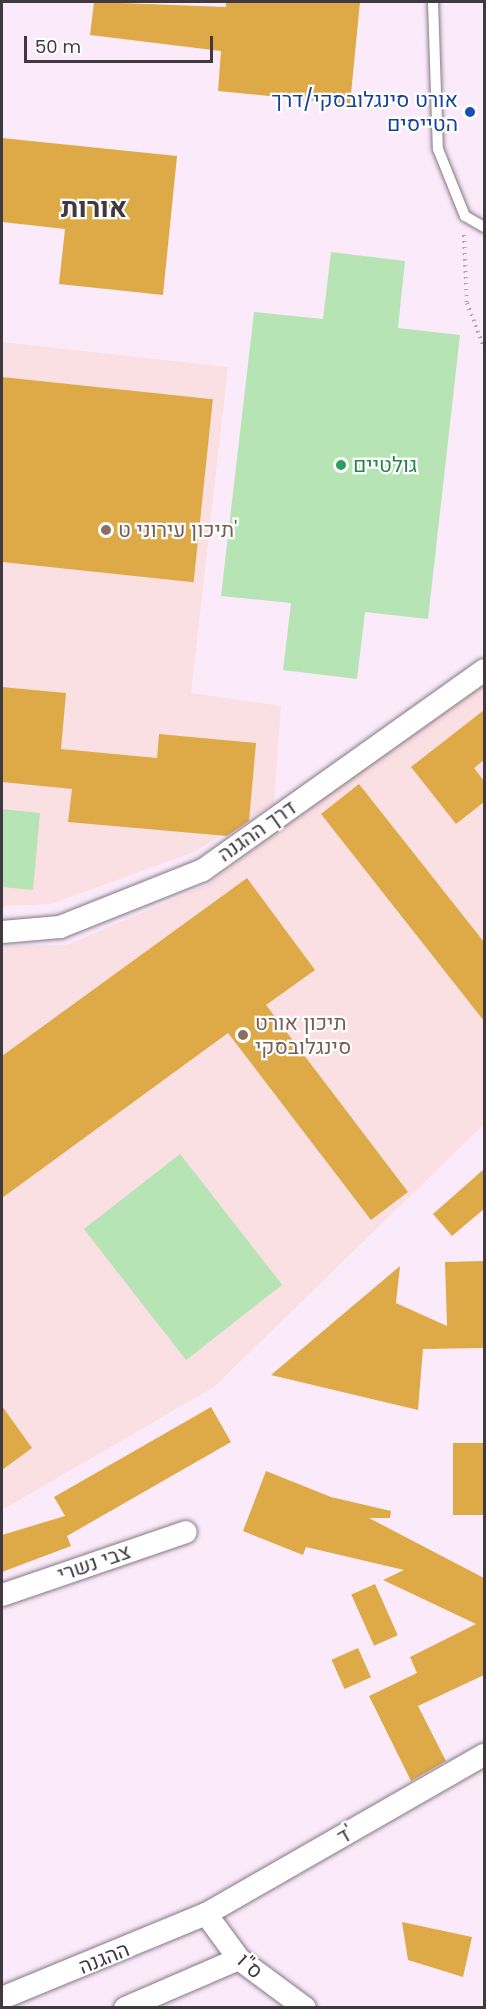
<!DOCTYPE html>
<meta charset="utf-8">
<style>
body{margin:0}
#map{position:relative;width:486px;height:2009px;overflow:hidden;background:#fbebfa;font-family:Poppins,Heebo,sans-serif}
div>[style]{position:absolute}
.education>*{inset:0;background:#fadfe3}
.green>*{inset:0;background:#b6e4b5;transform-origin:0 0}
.building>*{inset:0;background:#dea947;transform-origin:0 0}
.path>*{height:4px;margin-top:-2px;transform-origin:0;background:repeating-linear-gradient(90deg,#b1a5b0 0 1.5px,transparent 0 6px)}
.roads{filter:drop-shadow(0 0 2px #867885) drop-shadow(0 0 2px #867885)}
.lane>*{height:10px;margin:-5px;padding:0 5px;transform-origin:5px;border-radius:5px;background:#fff}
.street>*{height:22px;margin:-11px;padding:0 11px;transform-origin:11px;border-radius:11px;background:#fff}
.dots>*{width:16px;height:16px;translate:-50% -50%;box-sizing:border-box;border:3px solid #fff;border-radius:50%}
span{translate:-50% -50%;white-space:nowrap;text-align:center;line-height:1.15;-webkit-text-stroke:4.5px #fff;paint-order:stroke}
.transit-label{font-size:21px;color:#164399}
.right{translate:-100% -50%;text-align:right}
.leisure-label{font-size:21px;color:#27864d}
.left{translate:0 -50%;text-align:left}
.education-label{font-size:21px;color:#785e54}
.street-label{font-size:21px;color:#403a40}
.district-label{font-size:27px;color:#403a40;font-weight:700}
.frame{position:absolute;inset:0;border:3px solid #403a40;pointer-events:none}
.scale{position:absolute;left:24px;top:36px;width:189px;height:27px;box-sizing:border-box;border:3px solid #403a40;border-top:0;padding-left:8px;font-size:18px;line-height:21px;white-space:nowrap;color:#403a40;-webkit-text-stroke:4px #fff;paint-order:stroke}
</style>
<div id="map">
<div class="education">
<i style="clip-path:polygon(2px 342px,228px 367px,191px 693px,281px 706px,274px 803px,194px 852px,51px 904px,2px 906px)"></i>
<i style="clip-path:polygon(484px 675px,484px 1124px,214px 1387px,2px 1510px,2px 946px,67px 945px,207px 885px)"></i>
</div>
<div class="green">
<i style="clip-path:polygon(331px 252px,405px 261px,398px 328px,460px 335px,428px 619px,365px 612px,357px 679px,283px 670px,291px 603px,221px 596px,254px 312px,323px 319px)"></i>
<i style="clip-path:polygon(2px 809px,40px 813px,33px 890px,2px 887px)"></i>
<i style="left:180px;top:1154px;width:166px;height:122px;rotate:52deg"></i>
</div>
<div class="building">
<i style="clip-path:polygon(94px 2px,226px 7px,226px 2px,360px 2px,350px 104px,218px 91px,221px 51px,90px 35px)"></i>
<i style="clip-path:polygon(2px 138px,177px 156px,163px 295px,59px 284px,65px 229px,2px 222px)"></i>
<i style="left:2px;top:377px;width:212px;height:184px;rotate:6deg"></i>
<i style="clip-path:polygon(2px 687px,66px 693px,61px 749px,157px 758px,159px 734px,256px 743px,249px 821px,227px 836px,68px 822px,72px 789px,2px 782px)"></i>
<i style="clip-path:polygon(484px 710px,484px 760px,474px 768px,484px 781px,484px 802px,456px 824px,411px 767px)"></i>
<i style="clip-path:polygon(359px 784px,484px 942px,484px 1021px,321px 814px)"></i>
<i style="clip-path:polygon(247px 878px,315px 970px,266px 1005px,408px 1192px,371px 1220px,228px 1033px,2px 1198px,2px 1056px)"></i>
<i style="clip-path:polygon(484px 1169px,484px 1209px,452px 1236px,433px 1214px)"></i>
<i style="clip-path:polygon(484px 1261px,484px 1348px,423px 1349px,418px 1410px,271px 1375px,400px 1266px,396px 1303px,447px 1326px,445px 1262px)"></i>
<i style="clip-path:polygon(2px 1406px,32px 1448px,2px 1470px)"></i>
<i style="clip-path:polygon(211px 1407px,231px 1442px,67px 1536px,71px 1546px,2px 1572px,2px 1535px,65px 1516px,54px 1497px)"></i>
<i style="left:484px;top:1443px;width:72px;height:31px;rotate:90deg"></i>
<i style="clip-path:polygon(266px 1471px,331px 1497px,391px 1511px,390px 1518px,369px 1518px,484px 1578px,484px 1675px,418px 1706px,446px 1761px,411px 1781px,369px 1696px,417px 1673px,410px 1657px,476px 1624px,383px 1580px,404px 1570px,306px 1547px,303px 1555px,243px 1531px)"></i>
<i style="left:375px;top:1584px;width:56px;height:26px;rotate:66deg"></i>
<i style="left:358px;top:1648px;width:32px;height:29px;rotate:66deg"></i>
<i style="clip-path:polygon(402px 1922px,472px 1937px,463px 1977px,408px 1960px)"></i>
</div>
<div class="path">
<i style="left:464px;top:235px;width:68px;rotate:87.5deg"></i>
<i style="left:467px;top:303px;width:48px;rotate:69.3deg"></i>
</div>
<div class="roads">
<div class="lane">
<i style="left:433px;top:2px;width:147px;rotate:88.1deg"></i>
<i style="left:438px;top:149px;width:72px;rotate:68.1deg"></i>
<i style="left:465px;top:216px;width:22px;rotate:30deg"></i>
</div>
<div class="street">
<i style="left:2px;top:932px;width:58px;rotate:-4.9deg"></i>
<i style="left:60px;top:927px;width:154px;rotate:-21.7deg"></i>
<i style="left:203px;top:870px;width:345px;rotate:-35.4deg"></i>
<i style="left:2px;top:1595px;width:194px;rotate:-18.9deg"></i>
<i style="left:206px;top:1914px;width:56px;rotate:53.7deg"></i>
<i style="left:239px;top:1959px;width:82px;rotate:36.6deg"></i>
<i style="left:2px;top:1998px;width:221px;rotate:-22.4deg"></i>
<i style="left:206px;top:1914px;width:320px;rotate:-29.8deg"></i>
<i style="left:125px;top:2008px;width:124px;rotate:-23.3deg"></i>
</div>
</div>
<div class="dots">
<i style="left:470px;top:112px;background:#1a4fb4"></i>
<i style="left:341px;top:465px;background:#2e9e5b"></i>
<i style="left:106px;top:530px;background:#8d6e63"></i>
<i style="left:243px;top:1035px;background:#8d6e63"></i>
</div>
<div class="transit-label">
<span class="right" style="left:458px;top:112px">אורט סינגלובסקי/דרך<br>הטייסים</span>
</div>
<div class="leisure-label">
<span class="left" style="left:353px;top:465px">גולטיים</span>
</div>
<div class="education-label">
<span class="left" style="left:118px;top:530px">תיכון עירוני ט'</span>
<span class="left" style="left:255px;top:1035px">תיכון אורט<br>סינגלובסקי</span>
</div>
<div class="street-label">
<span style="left:257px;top:831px;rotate:-35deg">דרך ההגנה</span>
<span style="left:94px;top:1563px;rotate:-19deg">צבי נשרי</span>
<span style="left:345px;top:1835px;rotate:-30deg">ד'</span>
<span style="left:104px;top:1958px;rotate:-22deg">ההגנה</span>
<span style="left:250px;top:1966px;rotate:43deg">ס"ו</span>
</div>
<div class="district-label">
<span style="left:94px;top:208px">אורות</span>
</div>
<div class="frame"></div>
<div class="scale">50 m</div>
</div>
